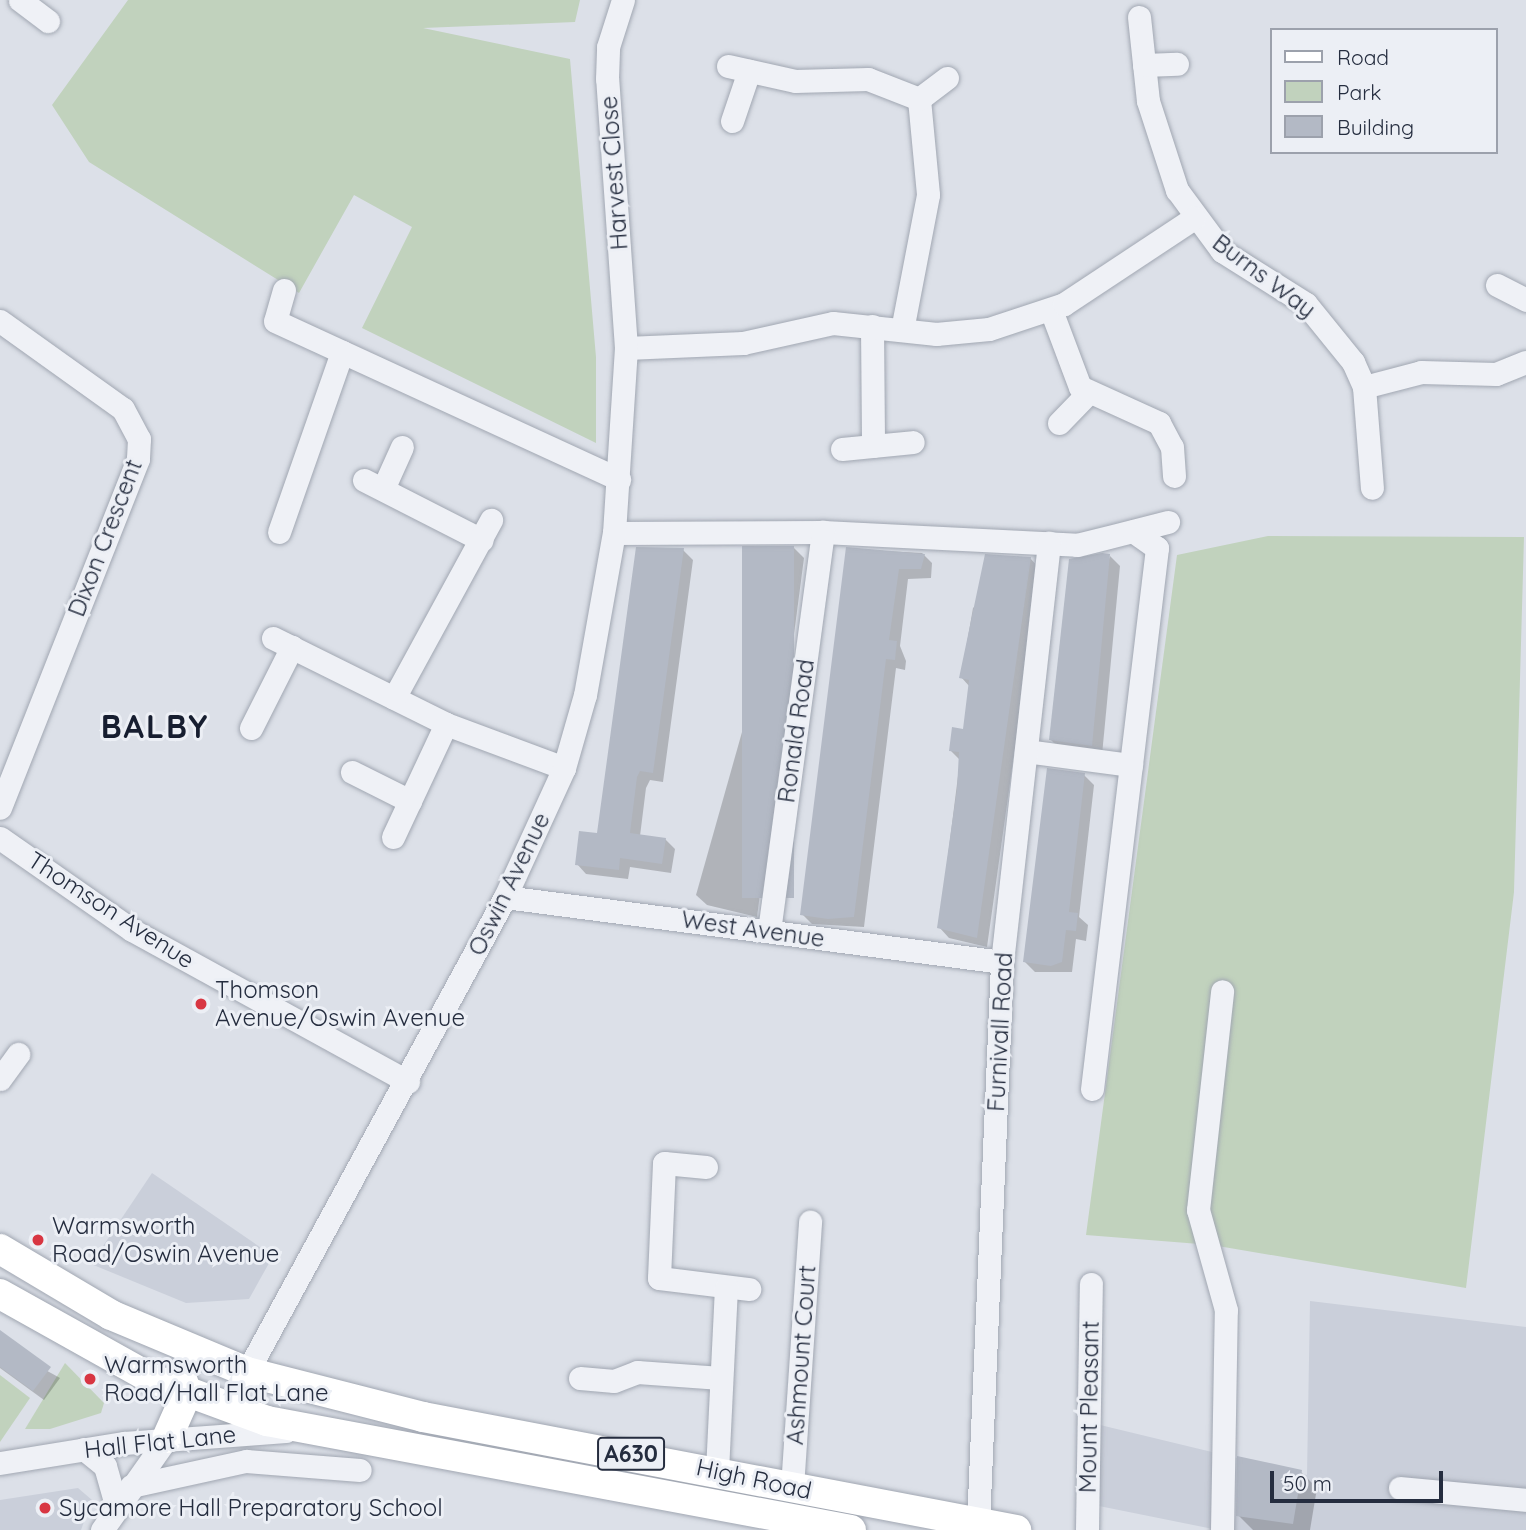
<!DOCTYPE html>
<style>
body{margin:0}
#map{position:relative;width:1526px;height:1530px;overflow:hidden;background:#dce0e8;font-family:Quicksand,sans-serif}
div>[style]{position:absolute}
.built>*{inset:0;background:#cacfda}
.green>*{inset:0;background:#c1d2bd}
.shadow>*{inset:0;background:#0003}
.building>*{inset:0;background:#b3b9c5;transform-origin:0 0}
.roads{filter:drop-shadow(0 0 2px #a1a7b2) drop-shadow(0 0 2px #a1a7b2)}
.minor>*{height:23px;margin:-11.5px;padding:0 11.5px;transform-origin:11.5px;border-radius:11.5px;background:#eff1f6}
.major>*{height:30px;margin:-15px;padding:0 15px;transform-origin:15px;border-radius:15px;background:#fff}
.dots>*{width:19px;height:19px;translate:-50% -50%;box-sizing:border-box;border:4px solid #eceff5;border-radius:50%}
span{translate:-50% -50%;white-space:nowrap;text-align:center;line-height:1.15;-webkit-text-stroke:6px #eceff5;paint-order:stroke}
.shield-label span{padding:2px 5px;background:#eceff5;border:2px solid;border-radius:5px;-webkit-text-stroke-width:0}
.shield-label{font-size:23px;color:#252d3f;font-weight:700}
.street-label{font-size:24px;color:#252d3f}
.poi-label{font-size:24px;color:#252d3f}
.left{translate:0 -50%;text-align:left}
.district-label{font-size:32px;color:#171e30;font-weight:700;letter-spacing:2px}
.legend{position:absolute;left:1270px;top:28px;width:228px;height:126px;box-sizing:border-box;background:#eceff5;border:2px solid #9ca1ac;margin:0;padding:9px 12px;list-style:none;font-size:21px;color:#252d3f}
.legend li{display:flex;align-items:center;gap:14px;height:35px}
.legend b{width:35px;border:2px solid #9ca1ac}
.scale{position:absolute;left:1270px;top:1471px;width:173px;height:32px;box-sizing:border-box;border:4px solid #252d3f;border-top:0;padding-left:9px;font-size:21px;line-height:24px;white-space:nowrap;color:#252d3f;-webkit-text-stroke:5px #eceff5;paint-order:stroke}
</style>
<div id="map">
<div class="built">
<i style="clip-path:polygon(152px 1173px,273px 1256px,249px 1299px,186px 1303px,91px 1264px)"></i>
<i style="clip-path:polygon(1310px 1301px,1526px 1327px,1526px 1530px,1218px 1530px,1099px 1506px,1096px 1424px,1307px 1475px)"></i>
<i style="clip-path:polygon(78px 1488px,92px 1500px,81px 1530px,0 1530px,0 1500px)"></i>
</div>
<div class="green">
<i style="clip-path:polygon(128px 0,580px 0,575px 22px,423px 28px,570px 59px,596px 357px,596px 443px,362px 328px,412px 227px,354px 195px,299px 293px,89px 162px,52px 105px)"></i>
<i style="clip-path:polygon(1268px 536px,1524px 537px,1514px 892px,1466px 1288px,1212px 1245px,1086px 1235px,1177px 555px)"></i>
<i style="clip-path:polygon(65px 1363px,104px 1403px,101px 1413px,50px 1429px,25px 1429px)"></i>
<i style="clip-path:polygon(0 1375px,30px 1398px,0 1442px)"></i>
</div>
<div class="shadow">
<i style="clip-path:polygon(794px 548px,804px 558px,757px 917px,707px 905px,696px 895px)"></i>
<i style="clip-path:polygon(848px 549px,922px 553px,932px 563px,931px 578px,908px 579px,900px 646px,906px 661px,905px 670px,896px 668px,864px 927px,812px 924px,802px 914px)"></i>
<i style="clip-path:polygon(683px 550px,693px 560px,663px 782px,650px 780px,646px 788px,640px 836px,665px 839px,675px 849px,671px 873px,630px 867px,628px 879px,586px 874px,577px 864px,599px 835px)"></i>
<i style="clip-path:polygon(1110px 556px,1120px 566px,1102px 755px,1061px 750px,1050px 739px)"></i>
<i style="clip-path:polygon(1030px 558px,1040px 569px,987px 947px,949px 938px,939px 927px,960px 760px,951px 751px,964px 731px,970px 687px,961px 677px,973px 608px)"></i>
<i style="clip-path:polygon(1084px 775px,1094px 785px,1079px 917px,1088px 925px,1086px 941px,1076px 939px,1072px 972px,1035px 972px,1025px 962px)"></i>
<i style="clip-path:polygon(0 1345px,60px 1378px,44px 1400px,0 1368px)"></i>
<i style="clip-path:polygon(1301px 1472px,1317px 1488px,1310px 1530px,1253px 1530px,1238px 1515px)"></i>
</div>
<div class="building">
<i style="left:742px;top:546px;width:52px;height:352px"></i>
<i style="clip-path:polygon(636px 547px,684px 548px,653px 773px,640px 771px,637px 777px,630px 833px,666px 838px,662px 864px,620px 858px,619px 870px,575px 865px,579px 831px,597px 833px)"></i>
<i style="clip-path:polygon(846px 547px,925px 554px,921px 569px,899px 569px,889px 640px,897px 641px,896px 650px,895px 660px,886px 659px,854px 917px,828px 919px,800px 915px)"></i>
<i style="clip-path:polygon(1102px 553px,1110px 554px,1092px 746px,1049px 740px,1069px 559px)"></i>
<i style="clip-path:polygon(985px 554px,1031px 557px,977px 938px,937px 928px,957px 789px,959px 752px,949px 751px,952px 727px,963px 729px,969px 680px,959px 678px)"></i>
<i style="clip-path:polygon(1047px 768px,1085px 773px,1069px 912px,1078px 913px,1076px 931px,1066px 930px,1062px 962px,1051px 966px,1023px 962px)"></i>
<i style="clip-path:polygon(0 1330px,51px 1367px,33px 1391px,0 1367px)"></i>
<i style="clip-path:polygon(1237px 1456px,1302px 1470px,1293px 1524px,1236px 1516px)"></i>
</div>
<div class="roads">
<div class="minor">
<i style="left:20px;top:0;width:35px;rotate:37deg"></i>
<i style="left:1139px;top:17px;width:84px;rotate:83.9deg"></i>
<i style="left:1148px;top:101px;width:94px;rotate:72deg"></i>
<i style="left:1177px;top:190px;width:76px;rotate:53.6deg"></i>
<i style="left:1222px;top:251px;width:99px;rotate:32.2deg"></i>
<i style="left:1306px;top:304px;width:75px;rotate:51deg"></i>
<i style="left:1353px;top:362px;width:27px;rotate:66deg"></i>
<i style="left:1364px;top:387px;width:101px;rotate:85.5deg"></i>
<i style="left:1144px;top:65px;width:33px;rotate:-2deg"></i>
<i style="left:728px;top:66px;width:69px;rotate:12.6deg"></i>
<i style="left:795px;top:81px;width:73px;rotate:-1.6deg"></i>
<i style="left:868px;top:79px;width:55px;rotate:21.4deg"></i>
<i style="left:919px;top:99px;width:96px;rotate:84.6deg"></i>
<i style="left:928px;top:195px;width:137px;rotate:100.9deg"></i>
<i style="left:919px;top:99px;width:35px;rotate:-37deg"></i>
<i style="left:732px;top:121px;width:53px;rotate:-71.2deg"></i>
<i style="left:1497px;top:285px;width:33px;rotate:27deg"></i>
<i style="left:284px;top:290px;width:32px;rotate:106deg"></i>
<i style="left:275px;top:321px;width:379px;rotate:24.7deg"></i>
<i style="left:1051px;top:310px;width:82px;rotate:69.4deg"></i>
<i style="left:1080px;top:387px;width:87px;rotate:24.5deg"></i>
<i style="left:1159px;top:423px;width:27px;rotate:62deg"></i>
<i style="left:1172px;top:447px;width:29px;rotate:86deg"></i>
<i style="left:0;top:321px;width:151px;rotate:35.6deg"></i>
<i style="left:123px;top:409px;width:34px;rotate:62deg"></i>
<i style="left:139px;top:439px;width:20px;rotate:93deg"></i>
<i style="left:138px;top:459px;width:375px;rotate:111.6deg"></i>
<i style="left:872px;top:326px;width:120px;rotate:89.5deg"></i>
<i style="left:626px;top:348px;width:117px;rotate:-2.4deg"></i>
<i style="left:743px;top:343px;width:92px;rotate:-12.5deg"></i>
<i style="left:833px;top:323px;width:104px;rotate:6.1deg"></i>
<i style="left:936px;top:334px;width:53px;rotate:-5.4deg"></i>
<i style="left:989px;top:329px;width:79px;rotate:-18.4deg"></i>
<i style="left:1064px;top:304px;width:156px;rotate:-33.5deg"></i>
<i style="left:1364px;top:387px;width:59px;rotate:-14.7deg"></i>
<i style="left:1421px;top:372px;width:75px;rotate:1.5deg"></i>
<i style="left:1496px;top:374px;width:32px;rotate:-22deg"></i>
<i style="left:1059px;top:423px;width:39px;rotate:-46deg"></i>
<i style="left:842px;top:449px;width:71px;rotate:-5.6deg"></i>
<i style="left:364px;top:480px;width:132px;rotate:27deg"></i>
<i style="left:383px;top:489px;width:46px;rotate:-65.7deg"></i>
<i style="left:279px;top:532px;width:191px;rotate:-70.7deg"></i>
<i style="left:614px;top:533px;width:209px;rotate:-0.3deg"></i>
<i style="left:823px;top:532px;width:254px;rotate:2.9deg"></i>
<i style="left:1077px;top:545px;width:94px;rotate:-14.2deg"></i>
<i style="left:273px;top:638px;width:193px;rotate:26.4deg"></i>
<i style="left:446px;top:724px;width:126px;rotate:20.4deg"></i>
<i style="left:394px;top:698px;width:203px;rotate:-61.4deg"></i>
<i style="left:251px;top:728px;width:91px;rotate:-63.2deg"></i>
<i style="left:1026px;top:751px;width:106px;rotate:7.6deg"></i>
<i style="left:352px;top:772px;width:65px;rotate:26.6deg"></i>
<i style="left:393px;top:837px;width:125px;rotate:-64.9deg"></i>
<i style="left:0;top:838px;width:161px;rotate:34.9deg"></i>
<i style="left:132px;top:930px;width:315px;rotate:28.8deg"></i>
<i style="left:505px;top:897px;width:501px;rotate:7.45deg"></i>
<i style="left:769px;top:931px;width:403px;rotate:-82.3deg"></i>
<i style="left:0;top:1079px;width:31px;rotate:-54deg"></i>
<i style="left:1092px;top:1089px;width:545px;rotate:-83.15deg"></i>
<i style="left:1157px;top:548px;width:29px;rotate:-145deg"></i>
<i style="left:706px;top:1167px;width:42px;rotate:-174.6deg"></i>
<i style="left:664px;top:1163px;width:115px;rotate:92.5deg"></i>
<i style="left:659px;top:1278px;width:91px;rotate:7deg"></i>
<i style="left:247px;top:1372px;width:541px;rotate:-61.49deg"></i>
<i style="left:505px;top:897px;width:142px;rotate:-65.4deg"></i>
<i style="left:564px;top:768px;width:76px;rotate:-74deg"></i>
<i style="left:585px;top:695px;width:165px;rotate:-79.9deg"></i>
<i style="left:614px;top:533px;width:185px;rotate:-86.3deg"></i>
<i style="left:626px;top:348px;width:270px;rotate:-94deg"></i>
<i style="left:607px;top:79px;width:32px;rotate:-88deg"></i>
<i style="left:608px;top:47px;width:49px;rotate:-72.3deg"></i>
<i style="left:580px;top:1378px;width:34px;rotate:5deg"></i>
<i style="left:614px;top:1381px;width:25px;rotate:-21deg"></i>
<i style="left:637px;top:1372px;width:84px;rotate:4.1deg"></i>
<i style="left:84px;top:1449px;width:27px;rotate:39deg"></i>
<i style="left:105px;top:1466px;width:41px;rotate:74.2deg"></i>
<i style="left:0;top:1463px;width:126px;rotate:-9.2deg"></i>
<i style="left:124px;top:1443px;width:162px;rotate:-4.2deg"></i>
<i style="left:717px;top:1471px;width:184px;rotate:-87.2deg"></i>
<i style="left:131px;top:1486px;width:118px;rotate:-12.3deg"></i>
<i style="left:246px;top:1461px;width:114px;rotate:4.5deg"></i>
<i style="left:792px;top:1487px;width:266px;rotate:-86.1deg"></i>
<i style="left:1400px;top:1488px;width:127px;rotate:5.4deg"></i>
<i style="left:978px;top:1524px;width:563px;rotate:-87.55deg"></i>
<i style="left:1002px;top:962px;width:422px;rotate:-83.6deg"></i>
<i style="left:102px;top:1530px;width:113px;rotate:-54.8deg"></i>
<i style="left:1087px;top:1530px;width:246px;rotate:-89.1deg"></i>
<i style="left:1222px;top:1530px;width:220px;rotate:-89deg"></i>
<i style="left:1226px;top:1310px;width:104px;rotate:-105.6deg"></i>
<i style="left:1198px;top:1210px;width:220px;rotate:-83.7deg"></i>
</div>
<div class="major">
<i style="left:0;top:1249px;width:129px;rotate:30.7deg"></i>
<i style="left:111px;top:1315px;width:147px;rotate:22.7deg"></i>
<i style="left:247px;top:1372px;width:182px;rotate:14.3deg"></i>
<i style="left:423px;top:1417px;width:604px;rotate:10.79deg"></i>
<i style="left:0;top:1294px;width:172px;rotate:29.2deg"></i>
<i style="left:150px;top:1378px;width:125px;rotate:20.2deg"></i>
<i style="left:267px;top:1421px;width:594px;rotate:10.57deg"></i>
<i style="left:167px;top:1438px;width:49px;rotate:-66deg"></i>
<i style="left:187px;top:1393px;width:20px;rotate:-110deg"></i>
</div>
</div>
<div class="dots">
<i style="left:201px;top:1004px;background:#d83642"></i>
<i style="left:38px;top:1240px;background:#d83642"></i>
<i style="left:90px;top:1379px;background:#d83642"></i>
<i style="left:45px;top:1508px;background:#d83642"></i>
</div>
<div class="shield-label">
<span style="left:631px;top:1454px">A630</span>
</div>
<div class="street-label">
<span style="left:614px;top:173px;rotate:-94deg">Harvest Close</span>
<span style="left:1264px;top:276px;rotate:37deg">Burns Way</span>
<span style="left:105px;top:538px;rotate:-69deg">Dixon Crescent</span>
<span style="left:796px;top:731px;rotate:-82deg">Ronald Road</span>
<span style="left:509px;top:884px;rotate:-64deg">Oswin Avenue</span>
<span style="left:111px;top:910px;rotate:33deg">Thomson Avenue</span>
<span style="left:753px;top:929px;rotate:8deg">West Avenue</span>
<span style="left:1000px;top:1032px;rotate:-87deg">Furnivall Road</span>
<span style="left:801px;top:1355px;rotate:-86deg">Ashmount Court</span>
<span style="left:1089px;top:1407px;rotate:-89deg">Mount Pleasant</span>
<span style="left:160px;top:1442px;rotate:-6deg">Hall Flat Lane</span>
<span style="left:754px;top:1479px;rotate:12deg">High Road</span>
</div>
<div class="poi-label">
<span class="left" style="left:215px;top:1004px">Thomson<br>Avenue/Oswin Avenue</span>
<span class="left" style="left:52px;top:1240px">Warmsworth<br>Road/Oswin Avenue</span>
<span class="left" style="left:104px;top:1379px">Warmsworth<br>Road/Hall Flat Lane</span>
<span class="left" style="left:59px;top:1508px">Sycamore Hall Preparatory School</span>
</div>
<div class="district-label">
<span style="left:155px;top:726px">BALBY</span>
</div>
<ul class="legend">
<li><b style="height:9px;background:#fff"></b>Road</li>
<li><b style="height:19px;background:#c1d2bd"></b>Park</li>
<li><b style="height:19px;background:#b3b9c5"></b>Building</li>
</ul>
<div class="scale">50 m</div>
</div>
